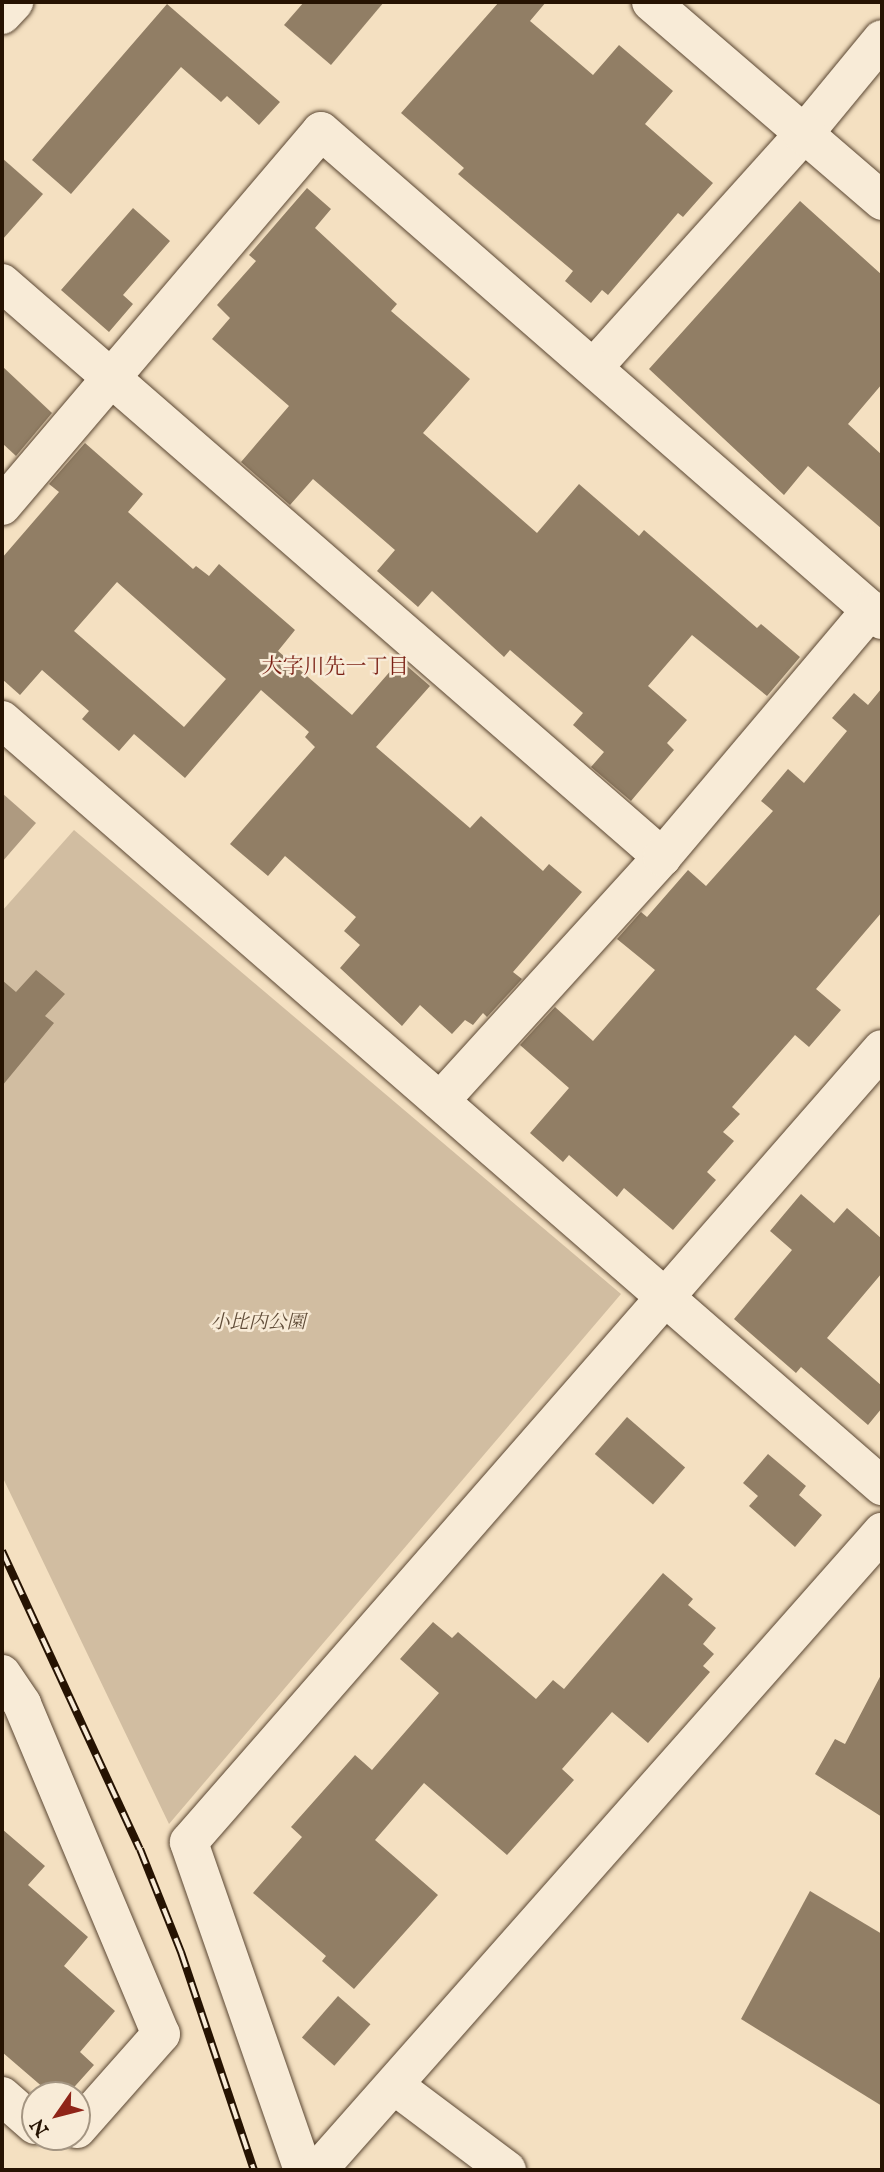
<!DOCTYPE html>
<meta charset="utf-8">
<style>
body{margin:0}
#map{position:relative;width:884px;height:2172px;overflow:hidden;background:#f4e0c1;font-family:"IM FELL English","Noto Serif JP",serif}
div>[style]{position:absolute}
.green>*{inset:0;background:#d1bda1}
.water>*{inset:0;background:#ae9a80}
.building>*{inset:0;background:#917e65;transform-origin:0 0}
.roads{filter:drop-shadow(0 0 2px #5a4632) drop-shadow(0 0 2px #5a4632)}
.minor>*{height:38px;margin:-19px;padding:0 19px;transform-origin:19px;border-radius:19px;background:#f8ebd7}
.tertiary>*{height:38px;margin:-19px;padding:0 19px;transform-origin:19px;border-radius:19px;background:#f8ebd7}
.rail>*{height:8px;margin-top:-4px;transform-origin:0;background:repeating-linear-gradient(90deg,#f8ebd7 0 16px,#261302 0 32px);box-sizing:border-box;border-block:2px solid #261302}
span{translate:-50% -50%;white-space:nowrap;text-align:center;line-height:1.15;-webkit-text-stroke:5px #f8ebd7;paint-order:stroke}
.park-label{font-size:19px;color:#624e3a;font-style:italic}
.neighbourhood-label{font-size:21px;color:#7a1f14}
.frame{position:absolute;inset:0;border:4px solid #261302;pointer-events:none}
.north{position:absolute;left:21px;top:2081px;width:70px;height:70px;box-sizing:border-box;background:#f8ebd7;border:2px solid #a49582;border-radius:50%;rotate:235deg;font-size:19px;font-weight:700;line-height:28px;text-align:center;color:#261302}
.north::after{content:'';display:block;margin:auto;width:24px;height:32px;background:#8f2418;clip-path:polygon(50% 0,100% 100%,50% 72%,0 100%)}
</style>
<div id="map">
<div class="green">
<i style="clip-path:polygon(74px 830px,621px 1294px,169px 1824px,2px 1476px,2px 911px)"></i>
</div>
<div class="water">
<i style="clip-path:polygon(2px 793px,36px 823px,2px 862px)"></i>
</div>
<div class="building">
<i style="clip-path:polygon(304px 2px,384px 2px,331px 65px,284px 25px)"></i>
<i style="clip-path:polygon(499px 2px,546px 2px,530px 21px,593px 75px,619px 45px,673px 91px,645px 124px,713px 183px,683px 217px,678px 213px,608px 295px,602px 290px,591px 303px,565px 281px,573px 271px,458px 174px,464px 168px,401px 113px)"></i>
<i style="clip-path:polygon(167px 4px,280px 102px,259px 125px,227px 96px,221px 102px,181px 67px,71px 194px,32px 160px)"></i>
<i style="clip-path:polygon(2px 158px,43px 194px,2px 240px)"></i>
<i style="clip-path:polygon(307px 188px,331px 209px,315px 228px,397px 304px,391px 311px,470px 379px,423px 433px,537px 533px,579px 484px,639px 536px,644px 530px,757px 628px,761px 624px,800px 657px,767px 696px,692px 635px,648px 686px,687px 720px,667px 743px,674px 750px,631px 801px,591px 767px,604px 752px,573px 725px,583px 713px,510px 650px,504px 657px,432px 591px,418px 607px,377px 571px,395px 550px,313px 479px,290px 505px,241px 462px,289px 406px,212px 339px,230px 318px,217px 305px,256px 261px,249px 255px)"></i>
<i style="clip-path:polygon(800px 201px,882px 275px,882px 384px,848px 424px,882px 455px,882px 529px,808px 466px,784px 495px,649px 369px)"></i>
<i style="clip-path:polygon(133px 208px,170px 241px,123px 295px,133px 304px,109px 332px,61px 290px)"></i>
<i style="clip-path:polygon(2px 366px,52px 413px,16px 456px,2px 443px)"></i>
<i style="clip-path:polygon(evenodd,85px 443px,143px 494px,128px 512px,193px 569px,196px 566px,209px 576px,219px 564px,295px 630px,278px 651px,352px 715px,400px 660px,430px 686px,376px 747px,470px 828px,481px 816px,543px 871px,549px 864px,582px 892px,513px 972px,522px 979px,487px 1017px,483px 1013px,473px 1025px,465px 1020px,452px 1034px,420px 1005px,402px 1026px,340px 968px,360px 945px,344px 931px,356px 917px,285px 856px,268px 876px,230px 844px,315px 747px,305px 737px,309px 732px,261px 690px,185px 778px,134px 734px,119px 751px,82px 719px,89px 711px,42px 670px,20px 695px,2px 679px,2px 558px,59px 492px,49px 484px,85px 443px,117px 582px,226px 679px,184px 727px,74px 631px,117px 582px)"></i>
<i style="clip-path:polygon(882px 688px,882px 912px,816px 989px,841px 1010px,809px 1047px,795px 1035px,732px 1107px,740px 1114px,723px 1132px,734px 1141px,707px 1172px,716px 1180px,673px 1230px,624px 1188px,617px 1197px,569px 1155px,563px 1162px,530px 1133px,569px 1088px,520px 1045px,555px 1007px,593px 1041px,655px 970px,617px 939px,641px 912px,647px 917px,688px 870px,706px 886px,773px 811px,761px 801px,788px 769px,804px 783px,847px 731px,832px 718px,854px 693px,868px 705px)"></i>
<i style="clip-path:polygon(36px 970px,65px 994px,45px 1016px,54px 1023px,2px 1086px,2px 980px,16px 992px)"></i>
<i style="clip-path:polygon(801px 1194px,834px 1223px,847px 1208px,882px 1239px,882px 1273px,827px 1338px,882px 1386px,882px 1408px,868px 1425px,801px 1367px,796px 1373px,734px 1319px,792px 1250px,770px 1231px)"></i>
<i style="left:627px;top:1417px;width:77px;height:49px;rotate:41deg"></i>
<i style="clip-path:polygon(768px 1454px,806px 1486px,799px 1495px,822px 1515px,795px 1547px,749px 1506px,758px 1496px,743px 1483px)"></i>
<i style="clip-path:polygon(663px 1573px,693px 1599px,688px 1605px,716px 1628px,703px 1644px,714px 1654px,703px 1666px,710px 1672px,648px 1743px,612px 1712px,562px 1769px,574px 1780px,507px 1855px,424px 1783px,375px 1840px,438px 1895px,354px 1989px,322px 1961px,326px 1956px,253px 1893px,302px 1837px,291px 1827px,355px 1755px,372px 1770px,439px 1693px,400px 1659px,433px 1622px,452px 1638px,458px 1632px,536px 1699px,553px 1680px,564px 1689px)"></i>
<i style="clip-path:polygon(882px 1673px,882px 1817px,815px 1774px,835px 1739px,845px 1744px)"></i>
<i style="clip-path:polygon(2px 1829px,45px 1866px,28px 1885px,88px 1937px,64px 1966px,115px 2011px,80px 2052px,94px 2065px,67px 2095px,52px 2095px,2px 2052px)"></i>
<i style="clip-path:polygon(810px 1891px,882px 1934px,882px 2106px,741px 2019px)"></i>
<i style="left:338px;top:1996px;width:43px;height:55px;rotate:41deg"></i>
</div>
<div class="roads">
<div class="minor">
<i style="left:2px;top:283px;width:875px;rotate:41.01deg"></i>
<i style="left:594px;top:367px;width:312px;rotate:-48deg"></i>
<i style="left:803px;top:135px;width:124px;rotate:-50.5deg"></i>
<i style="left:2px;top:506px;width:492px;rotate:-49.6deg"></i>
<i style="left:321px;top:131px;width:744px;rotate:41.08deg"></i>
<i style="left:2px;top:720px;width:1167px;rotate:41.04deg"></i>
<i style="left:440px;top:1101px;width:330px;rotate:-47.7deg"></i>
<i style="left:662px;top:857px;width:324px;rotate:-49.8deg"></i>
<i style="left:2px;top:1674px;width:36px;rotate:56deg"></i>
<i style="left:22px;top:1704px;width:358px;rotate:67.2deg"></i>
<i style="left:161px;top:2034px;width:127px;rotate:131.5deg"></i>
<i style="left:395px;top:2086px;width:140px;rotate:36.9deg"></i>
<i style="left:2px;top:2096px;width:44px;rotate:41.3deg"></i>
<i style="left:303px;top:2170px;width:347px;rotate:-109.2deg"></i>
<i style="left:189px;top:1842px;width:1053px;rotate:-48.85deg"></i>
<i style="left:318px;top:2170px;width:852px;rotate:-48.52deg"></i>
</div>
<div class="tertiary">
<i style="left:651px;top:2px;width:305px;rotate:40.7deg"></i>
<i style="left:2px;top:15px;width:18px;rotate:-47deg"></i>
</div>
</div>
<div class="rail">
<i style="left:2px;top:1551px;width:328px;rotate:65.2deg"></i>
<i style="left:140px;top:1849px;width:111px;rotate:68.3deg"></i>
<i style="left:181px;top:1952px;width:230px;rotate:71.5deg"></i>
</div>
<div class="park-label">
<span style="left:258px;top:1324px">小比内公園</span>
</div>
<div class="neighbourhood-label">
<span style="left:335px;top:668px">大字川先一丁目</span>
</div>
<div class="frame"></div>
<div class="north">N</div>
</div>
